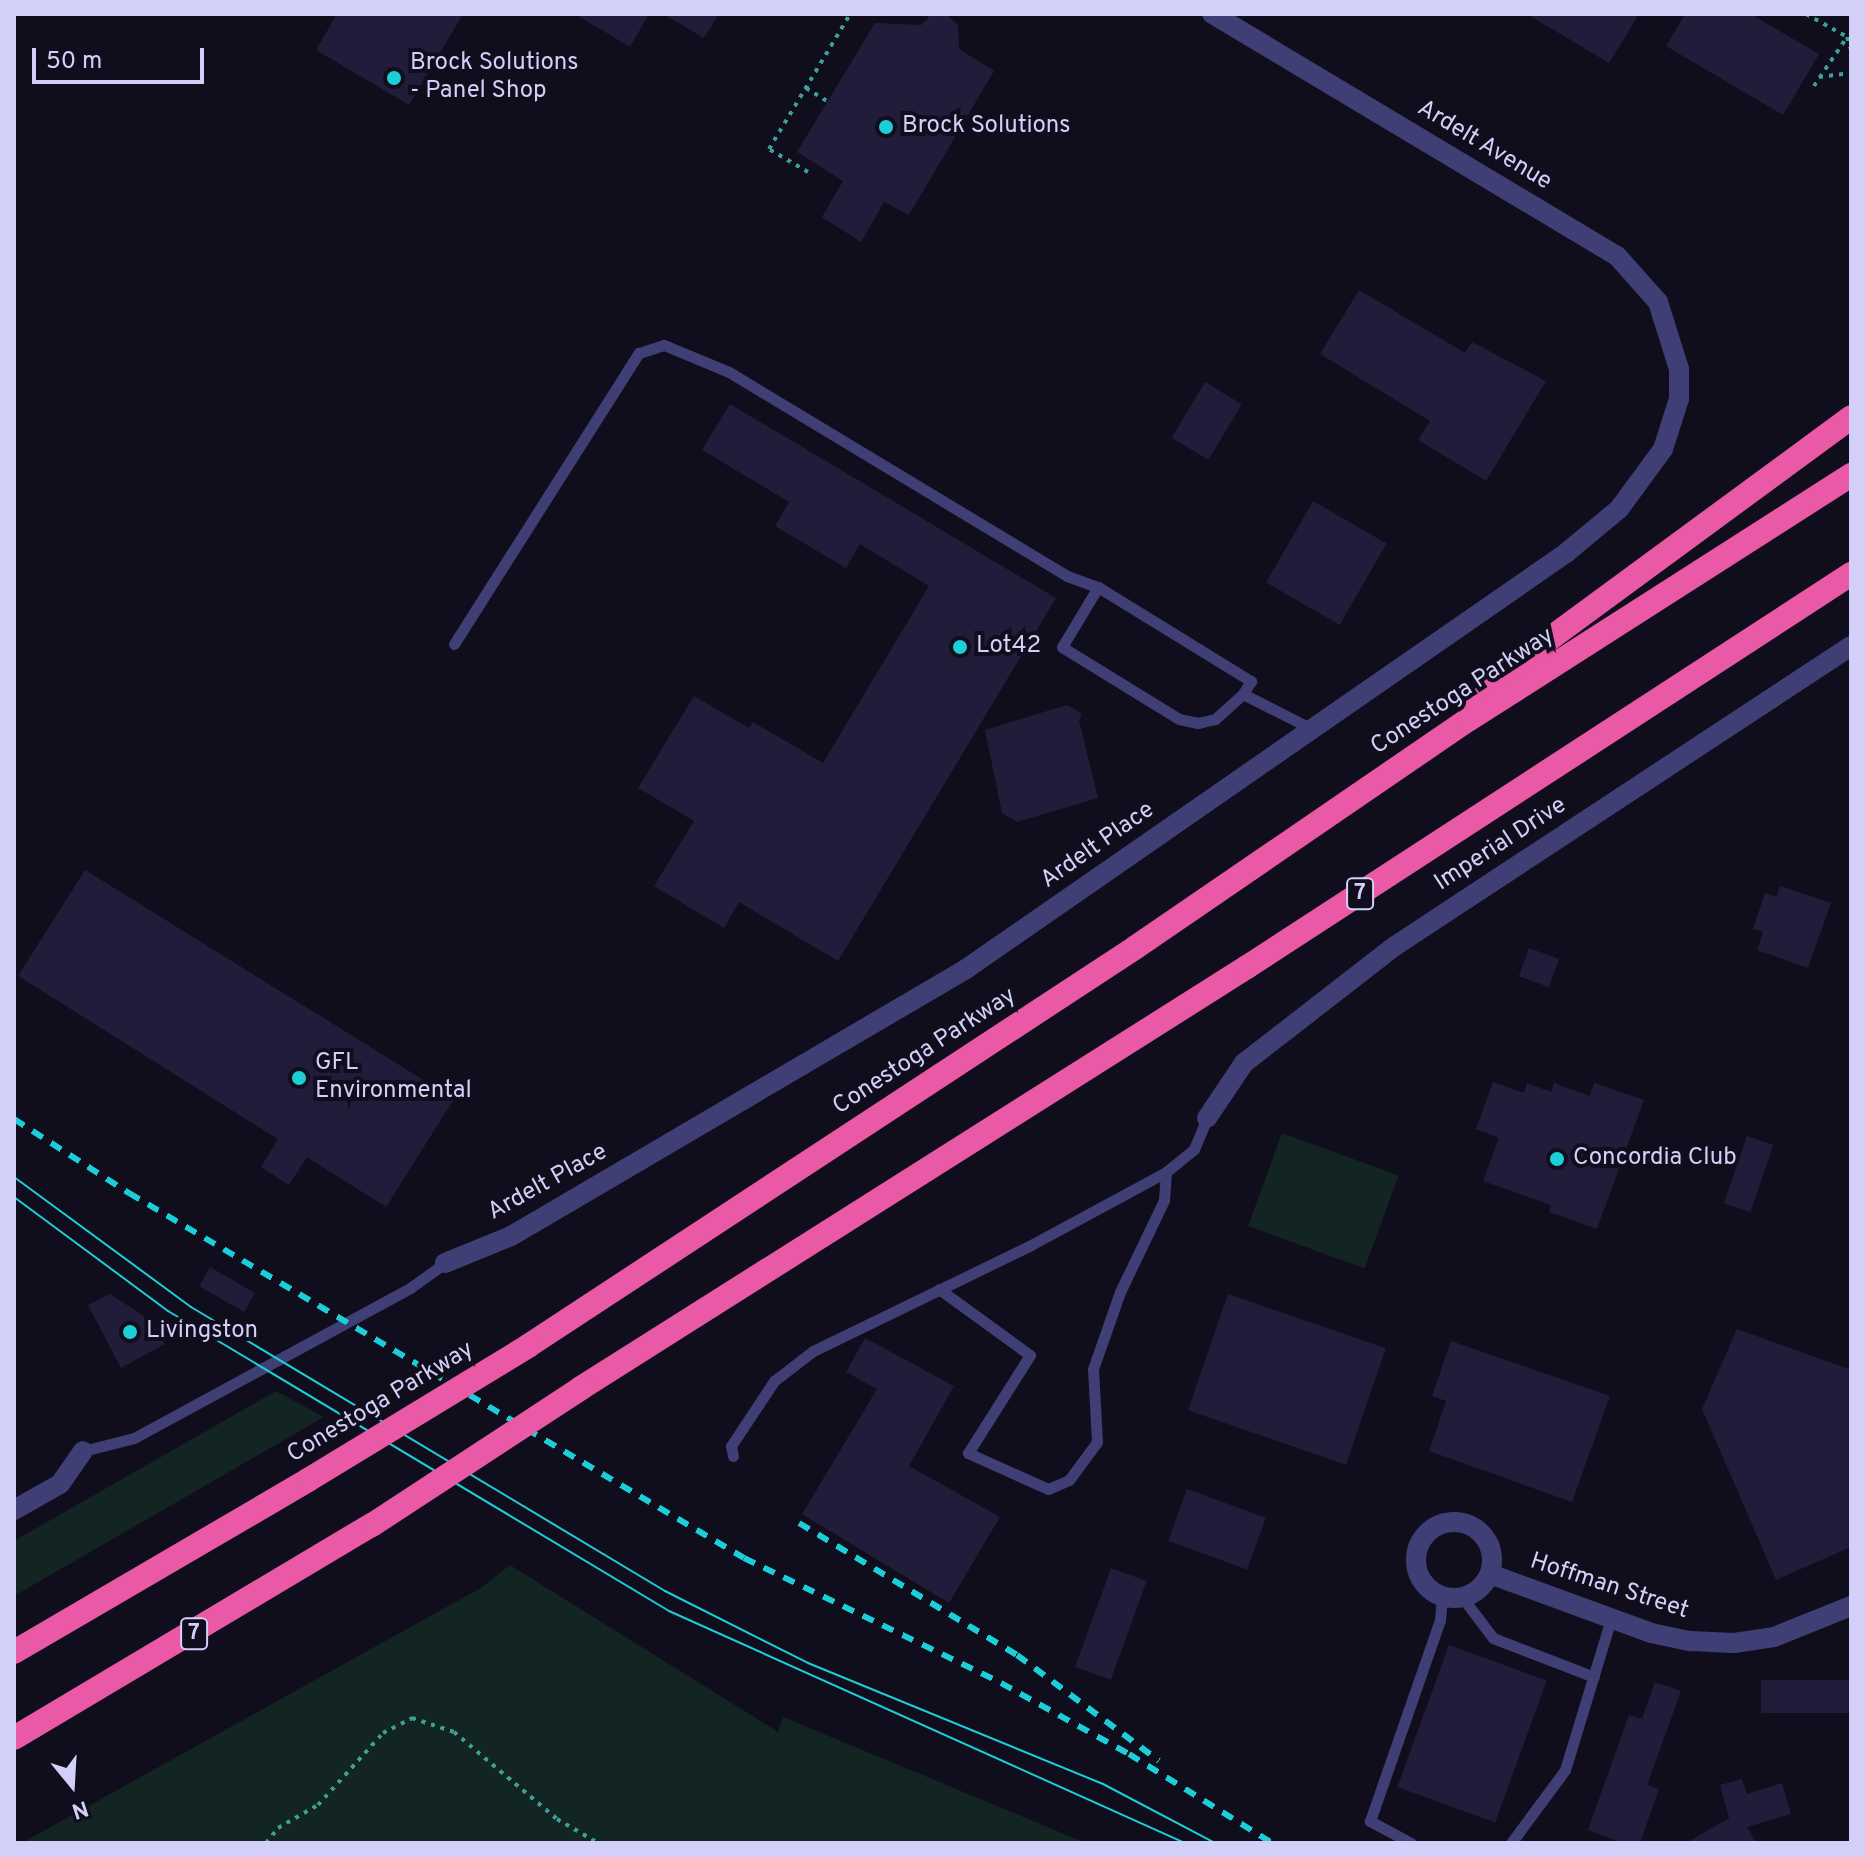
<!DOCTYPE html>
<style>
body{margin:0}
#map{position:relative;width:1865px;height:1857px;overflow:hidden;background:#100e1c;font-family:Overpass,sans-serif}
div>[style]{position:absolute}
.green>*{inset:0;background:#122523;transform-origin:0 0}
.building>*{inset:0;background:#211c3a;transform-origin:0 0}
.path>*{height:4px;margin-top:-2px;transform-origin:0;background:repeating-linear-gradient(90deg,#3ca095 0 4px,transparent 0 10px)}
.lane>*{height:11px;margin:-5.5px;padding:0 5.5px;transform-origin:5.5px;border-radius:5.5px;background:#3f3f75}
.street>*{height:20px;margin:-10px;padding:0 10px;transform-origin:10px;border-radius:10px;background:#3f3f75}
.street>.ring{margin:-10px;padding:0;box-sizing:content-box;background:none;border:20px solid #3f3f75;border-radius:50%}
.highway>*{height:24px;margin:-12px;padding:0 12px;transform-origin:12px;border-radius:12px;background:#e959a5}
.tram>*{height:2px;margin:-1px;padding:0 1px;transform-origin:1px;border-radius:1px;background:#1cced8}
.rail>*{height:6px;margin-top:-3px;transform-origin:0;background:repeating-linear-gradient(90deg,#1cced8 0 12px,transparent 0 22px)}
.highway-bridge>*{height:24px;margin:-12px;padding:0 12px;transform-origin:12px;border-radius:12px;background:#e959a5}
.dots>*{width:22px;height:22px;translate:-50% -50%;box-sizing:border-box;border:4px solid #100e1c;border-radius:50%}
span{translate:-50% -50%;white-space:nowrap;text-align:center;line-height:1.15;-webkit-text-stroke:8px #100e1c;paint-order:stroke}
.shield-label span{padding:2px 6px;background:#100e1c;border:2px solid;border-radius:6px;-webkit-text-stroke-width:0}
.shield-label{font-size:22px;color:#d2cff9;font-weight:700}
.poi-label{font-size:24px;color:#d2cff9}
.left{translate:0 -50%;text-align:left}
.street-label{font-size:24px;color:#d2cff9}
.frame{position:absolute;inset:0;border:16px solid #d2cff9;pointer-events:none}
.north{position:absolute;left:32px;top:1745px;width:80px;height:80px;-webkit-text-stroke:6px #100e1c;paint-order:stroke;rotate:162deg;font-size:22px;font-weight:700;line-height:32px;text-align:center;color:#d2cff9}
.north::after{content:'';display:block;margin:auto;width:28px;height:36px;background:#d2cff9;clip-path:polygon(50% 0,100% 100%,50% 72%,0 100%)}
.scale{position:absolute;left:32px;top:48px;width:172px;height:36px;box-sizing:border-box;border:4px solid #d2cff9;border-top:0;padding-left:10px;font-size:24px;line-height:28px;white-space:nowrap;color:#d2cff9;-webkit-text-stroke:6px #100e1c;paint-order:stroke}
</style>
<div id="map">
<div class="green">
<i style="left:1282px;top:1133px;width:124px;height:99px;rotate:20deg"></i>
<i style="clip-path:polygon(276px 1391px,324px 1417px,14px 1596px,14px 1541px)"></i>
<i style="clip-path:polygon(510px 1565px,778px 1732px,783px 1717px,1086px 1843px,22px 1843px,481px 1588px)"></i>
</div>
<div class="building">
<i style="clip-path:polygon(337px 14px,463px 14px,409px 105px,316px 50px)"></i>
<i style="clip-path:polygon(575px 14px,649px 14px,630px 47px)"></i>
<i style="clip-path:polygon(663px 14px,719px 14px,704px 38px)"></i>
<i style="clip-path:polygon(946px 14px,958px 25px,959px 49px,994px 71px,909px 215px,884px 202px,861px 242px,822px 217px,843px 181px,797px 152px,875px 23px,921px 25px,931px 16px)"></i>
<i style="clip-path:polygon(1527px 14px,1639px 14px,1609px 63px)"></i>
<i style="clip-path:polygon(1685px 14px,1751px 14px,1819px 54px,1783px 115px,1666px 46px)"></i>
<i style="clip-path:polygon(1359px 290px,1465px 353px,1472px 342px,1546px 381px,1486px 481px,1418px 440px,1430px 421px,1320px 354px)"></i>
<i style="left:1205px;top:382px;width:43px;height:65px;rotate:31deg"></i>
<i style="clip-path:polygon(730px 404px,1056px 598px,838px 961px,739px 902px,724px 928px,654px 886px,694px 821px,638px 788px,694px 696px,749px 728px,753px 722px,823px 763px,929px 586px,860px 544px,846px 568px,775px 526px,789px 502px,702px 450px)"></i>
<i style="left:1313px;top:501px;width:85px;height:94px;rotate:30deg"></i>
<i style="clip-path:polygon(1067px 705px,1082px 714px,1079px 720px,1098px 798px,1017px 822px,1002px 813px,985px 730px)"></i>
<i style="clip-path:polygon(85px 870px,454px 1099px,386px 1207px,307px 1157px,289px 1185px,261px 1167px,278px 1139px,18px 976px)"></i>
<i style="clip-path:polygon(1780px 886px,1831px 903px,1808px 968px,1757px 950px,1763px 932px,1753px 929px,1765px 893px,1776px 897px)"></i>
<i style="left:1529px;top:948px;width:32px;height:30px;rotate:20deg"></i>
<i style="clip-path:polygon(1493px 1082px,1524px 1093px,1527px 1083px,1551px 1092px,1554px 1083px,1590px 1096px,1594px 1083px,1644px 1100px,1597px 1229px,1549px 1212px,1551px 1205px,1483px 1181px,1499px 1138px,1476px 1129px)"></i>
<i style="left:1747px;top:1136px;width:28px;height:71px;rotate:19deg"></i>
<i style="left:210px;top:1267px;width:52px;height:22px;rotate:30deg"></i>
<i style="clip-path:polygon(110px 1294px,150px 1320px,165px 1344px,121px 1368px,88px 1305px)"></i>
<i style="left:1228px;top:1294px;width:167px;height:123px;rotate:19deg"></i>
<i style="clip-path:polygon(1737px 1329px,1851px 1370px,1851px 1547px,1776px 1580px,1702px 1409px)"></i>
<i style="clip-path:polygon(865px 1338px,954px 1386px,909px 1466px,1000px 1517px,949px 1603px,802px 1514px,877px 1389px,846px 1372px)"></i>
<i style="clip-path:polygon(1451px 1341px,1610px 1396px,1572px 1502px,1429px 1451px,1446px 1401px,1432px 1396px)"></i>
<i style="left:1187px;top:1489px;width:84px;height:55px;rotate:20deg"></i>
<i style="left:1111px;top:1568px;width:38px;height:105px;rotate:20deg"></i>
<i style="left:1449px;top:1645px;width:104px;height:151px;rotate:20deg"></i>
<i style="left:1851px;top:1680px;width:33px;height:90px;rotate:90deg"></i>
<i style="clip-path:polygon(1655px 1682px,1681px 1691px,1647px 1785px,1659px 1789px,1640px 1843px,1624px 1843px,1588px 1830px,1629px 1715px,1642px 1719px)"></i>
<i style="clip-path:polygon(1742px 1779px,1747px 1794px,1782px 1783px,1791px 1814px,1747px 1827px,1756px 1843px,1686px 1843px,1729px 1818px,1720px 1785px)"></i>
</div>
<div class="path">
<i style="left:930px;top:14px;width:2px;rotate:63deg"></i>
<i style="left:1806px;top:14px;width:51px;rotate:29.1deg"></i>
<i style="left:1847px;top:37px;width:13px;rotate:72deg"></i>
<i style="left:1819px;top:77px;width:32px;rotate:-7deg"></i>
<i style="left:1814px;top:86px;width:59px;rotate:-56deg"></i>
<i style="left:806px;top:88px;width:26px;rotate:32deg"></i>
<i style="left:808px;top:172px;width:45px;rotate:-149.5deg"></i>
<i style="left:769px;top:149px;width:157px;rotate:-59deg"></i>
<i style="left:266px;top:1843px;width:19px;rotate:-51deg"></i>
<i style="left:278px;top:1828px;width:46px;rotate:-29.9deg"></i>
<i style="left:318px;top:1805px;width:97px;rotate:-47.9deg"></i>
<i style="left:383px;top:1733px;width:33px;rotate:-27deg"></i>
<i style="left:412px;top:1718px;width:44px;rotate:18.4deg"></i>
<i style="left:454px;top:1732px;width:135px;rotate:40.2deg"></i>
<i style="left:557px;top:1819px;width:48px;rotate:30.3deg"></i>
</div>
<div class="lane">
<i style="left:454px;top:644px;width:345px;rotate:-57.6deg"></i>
<i style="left:639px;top:353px;width:26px;rotate:-18deg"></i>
<i style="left:664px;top:345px;width:70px;rotate:22.6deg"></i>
<i style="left:729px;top:372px;width:395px;rotate:31.1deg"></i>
<i style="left:1067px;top:576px;width:33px;rotate:20deg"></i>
<i style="left:1243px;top:694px;width:38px;rotate:138deg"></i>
<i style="left:1215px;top:719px;width:17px;rotate:167deg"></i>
<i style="left:1198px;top:723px;width:19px;rotate:-168deg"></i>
<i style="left:1179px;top:719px;width:137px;rotate:-148.4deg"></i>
<i style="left:1062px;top:647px;width:70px;rotate:-59deg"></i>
<i style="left:1098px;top:587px;width:180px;rotate:31.6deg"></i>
<i style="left:1251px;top:681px;width:15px;rotate:122deg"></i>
<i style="left:1243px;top:694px;width:77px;rotate:26.9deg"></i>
<i style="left:939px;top:1289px;width:112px;rotate:36deg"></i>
<i style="left:1030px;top:1355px;width:116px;rotate:122.3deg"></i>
<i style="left:968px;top:1453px;width:88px;rotate:24.2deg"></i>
<i style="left:1048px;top:1489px;width:23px;rotate:-23deg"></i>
<i style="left:1069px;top:1480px;width:47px;rotate:-53.6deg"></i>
<i style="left:1097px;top:1442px;width:73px;rotate:-93.1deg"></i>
<i style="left:1093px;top:1369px;width:82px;rotate:-70.7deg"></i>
<i style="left:1120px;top:1292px;width:102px;rotate:-64.4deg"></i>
<i style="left:1164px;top:1200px;width:28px;rotate:-86deg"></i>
<i style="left:83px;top:1451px;width:53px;rotate:-14.3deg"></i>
<i style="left:134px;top:1438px;width:314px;rotate:-28.5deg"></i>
<i style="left:410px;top:1288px;width:43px;rotate:-35.5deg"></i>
<i style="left:733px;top:1456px;width:10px;rotate:-101deg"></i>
<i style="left:731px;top:1446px;width:78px;rotate:-56.5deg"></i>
<i style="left:774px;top:1381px;width:49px;rotate:-37.6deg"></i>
<i style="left:813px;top:1351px;width:242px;rotate:-25.9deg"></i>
<i style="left:1031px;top:1245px;width:153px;rotate:-28.4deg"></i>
<i style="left:1166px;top:1172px;width:36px;rotate:-39deg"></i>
<i style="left:1194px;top:1149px;width:34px;rotate:-67deg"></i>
<i style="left:1462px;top:1597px;width:51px;rotate:52.9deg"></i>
<i style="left:1493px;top:1638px;width:108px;rotate:21.1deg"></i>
<i style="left:1411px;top:1843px;width:47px;rotate:-151.8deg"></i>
<i style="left:1370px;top:1821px;width:213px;rotate:-70.8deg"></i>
<i style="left:1440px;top:1620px;width:24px;rotate:-85deg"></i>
<i style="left:1511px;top:1843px;width:91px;rotate:-53.5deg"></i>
<i style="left:1565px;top:1770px;width:158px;rotate:-73.1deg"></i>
</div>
<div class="street">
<i style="left:1207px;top:1118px;width:66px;rotate:-56.1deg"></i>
<i style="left:1244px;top:1063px;width:191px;rotate:-37.8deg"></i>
<i style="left:1395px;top:946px;width:546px;rotate:-33.34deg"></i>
<i style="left:445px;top:1263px;width:71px;rotate:-22.2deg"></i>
<i style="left:511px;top:1236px;width:528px;rotate:-30.4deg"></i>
<i style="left:966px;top:969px;width:730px;rotate:-34.73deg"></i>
<i style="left:1566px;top:553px;width:69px;rotate:-39.7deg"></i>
<i style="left:1619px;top:509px;width:74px;rotate:-53.7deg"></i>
<i style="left:1663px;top:449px;width:52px;rotate:-72.3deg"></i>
<i style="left:1679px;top:399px;width:30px;rotate:-90deg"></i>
<i style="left:1679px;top:369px;width:70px;rotate:-107.4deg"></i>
<i style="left:1658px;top:302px;width:62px;rotate:-131.7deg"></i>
<i style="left:1617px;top:256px;width:472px;rotate:-149.1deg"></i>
<i style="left:14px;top:1510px;width:53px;rotate:-29.5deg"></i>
<i style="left:60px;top:1484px;width:40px;rotate:-55.1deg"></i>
<i class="ring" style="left:1416px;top:1522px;width:56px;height:56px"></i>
<i style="left:1490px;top:1574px;width:171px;rotate:20.1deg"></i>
<i style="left:1651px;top:1633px;width:40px;rotate:12deg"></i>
<i style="left:1690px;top:1641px;width:44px;rotate:2.6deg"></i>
<i style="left:1734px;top:1643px;width:40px;rotate:-8.5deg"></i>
<i style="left:1774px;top:1637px;width:83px;rotate:-21.9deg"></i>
</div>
<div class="highway">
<i style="left:1476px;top:708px;width:39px;rotate:-54deg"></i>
<i style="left:1499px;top:676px;width:437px;rotate:-36.3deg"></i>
<i style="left:528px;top:1346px;width:727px;rotate:-33.27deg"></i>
<i style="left:1136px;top:947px;width:402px;rotate:-34.4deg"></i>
<i style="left:1468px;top:720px;width:455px;rotate:-32.6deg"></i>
<i style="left:581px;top:1388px;width:788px;rotate:-32.3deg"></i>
<i style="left:1247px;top:967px;width:721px;rotate:-33.05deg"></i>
<i style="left:14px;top:1652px;width:341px;rotate:-30.3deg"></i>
<i style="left:14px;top:1738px;width:417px;rotate:-30.8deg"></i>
</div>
<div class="tram">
<i style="left:14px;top:1177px;width:220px;rotate:36.3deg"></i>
<i style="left:191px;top:1307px;width:553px;rotate:30.93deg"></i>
<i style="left:665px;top:1591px;width:160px;rotate:26.7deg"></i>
<i style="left:808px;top:1663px;width:319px;rotate:22.3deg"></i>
<i style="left:1103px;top:1784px;width:127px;rotate:27.8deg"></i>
<i style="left:14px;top:1197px;width:192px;rotate:36.5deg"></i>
<i style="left:168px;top:1311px;width:584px;rotate:30.91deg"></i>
<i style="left:669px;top:1611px;width:566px;rotate:24.21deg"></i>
</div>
<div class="rail">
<i style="left:14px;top:1119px;width:137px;rotate:32.8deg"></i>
<i style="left:129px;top:1193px;width:715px;rotate:30.69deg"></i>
<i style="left:744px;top:1558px;width:286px;rotate:25.9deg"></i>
<i style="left:1001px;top:1683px;width:146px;rotate:29deg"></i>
<i style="left:1129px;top:1754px;width:168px;rotate:31.9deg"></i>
<i style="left:799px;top:1523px;width:255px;rotate:31.2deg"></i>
<i style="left:1017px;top:1655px;width:177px;rotate:36.7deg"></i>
</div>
<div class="highway-bridge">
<i style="left:308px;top:1480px;width:258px;rotate:-31.3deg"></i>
<i style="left:372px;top:1525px;width:250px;rotate:-33.2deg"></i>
</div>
<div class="dots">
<i style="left:394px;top:78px;background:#1cced8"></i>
<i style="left:886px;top:127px;background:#1cced8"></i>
<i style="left:960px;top:647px;background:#1cced8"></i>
<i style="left:299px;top:1078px;background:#1cced8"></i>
<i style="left:1557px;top:1159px;background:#1cced8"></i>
<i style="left:130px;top:1332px;background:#1cced8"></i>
</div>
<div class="shield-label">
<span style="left:1360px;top:894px">7</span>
<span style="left:194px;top:1634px">7</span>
</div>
<div class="poi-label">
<span class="left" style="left:410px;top:78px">Brock Solutions<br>- Panel Shop</span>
<span class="left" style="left:902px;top:127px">Brock Solutions</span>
<span class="left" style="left:976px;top:647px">Lot42</span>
<span class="left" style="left:315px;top:1078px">GFL<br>Environmental</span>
<span class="left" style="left:1573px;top:1159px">Concordia Club</span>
<span class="left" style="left:146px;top:1332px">Livingston</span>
</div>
<div class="street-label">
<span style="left:1484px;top:146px;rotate:31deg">Ardelt Avenue</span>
<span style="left:1463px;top:692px;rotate:-33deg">Conestoga Parkway</span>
<span style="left:1501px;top:845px;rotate:-33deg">Imperial Drive</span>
<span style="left:1098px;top:846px;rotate:-35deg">Ardelt Place</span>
<span style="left:925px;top:1052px;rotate:-33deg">Conestoga Parkway</span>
<span style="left:548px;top:1183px;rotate:-29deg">Ardelt Place</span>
<span style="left:381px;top:1403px;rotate:-31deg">Conestoga Parkway</span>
<span style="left:1609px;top:1587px;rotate:18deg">Hoffman Street</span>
</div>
<div class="frame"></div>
<div class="north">N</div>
<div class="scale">50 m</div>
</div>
